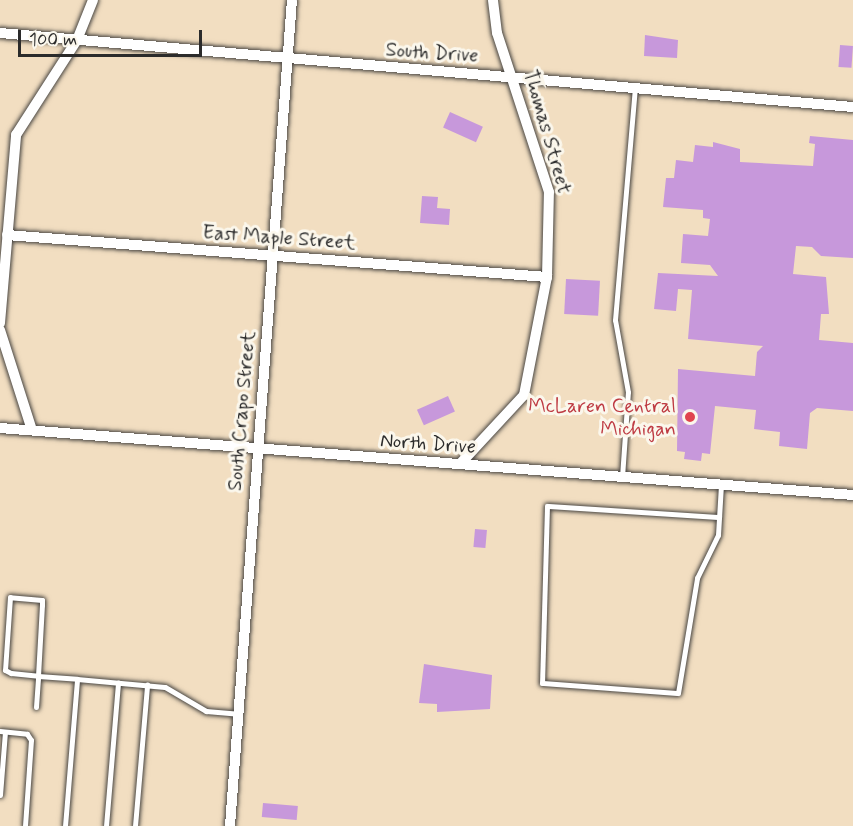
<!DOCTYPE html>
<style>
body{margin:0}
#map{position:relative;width:853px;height:826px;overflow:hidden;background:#f2dec1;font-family:Mynerve,sans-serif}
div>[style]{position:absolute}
.building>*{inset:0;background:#c798db;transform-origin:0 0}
.roads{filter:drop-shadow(0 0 2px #494642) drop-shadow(0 0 2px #494642)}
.service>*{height:5px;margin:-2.5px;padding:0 2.5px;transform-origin:2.5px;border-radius:2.5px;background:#fff}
.minor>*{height:10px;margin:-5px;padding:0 5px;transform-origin:5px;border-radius:5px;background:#fff}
.dots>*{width:16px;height:16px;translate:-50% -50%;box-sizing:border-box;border:3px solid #fbf7ec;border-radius:50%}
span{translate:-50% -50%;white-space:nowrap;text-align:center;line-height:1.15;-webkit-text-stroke:6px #fbf7ec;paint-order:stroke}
.street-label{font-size:20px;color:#2b2b2b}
.health-label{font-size:20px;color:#be3a42}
.right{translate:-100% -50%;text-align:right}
.scale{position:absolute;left:18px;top:30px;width:184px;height:27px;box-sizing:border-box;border:3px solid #2b2b2b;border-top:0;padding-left:8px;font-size:18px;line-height:21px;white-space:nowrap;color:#2b2b2b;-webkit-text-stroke:4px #fbf7ec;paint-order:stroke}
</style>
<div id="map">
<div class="building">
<i style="clip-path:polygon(645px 35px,678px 40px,677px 58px,644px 56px)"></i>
<i style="left:840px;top:45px;width:13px;height:22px;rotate:4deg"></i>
<i style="left:450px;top:112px;width:36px;height:17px;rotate:24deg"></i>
<i style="clip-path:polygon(810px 136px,853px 140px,853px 258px,821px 256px,812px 247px,796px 246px,793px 274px,826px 277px,829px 314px,821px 314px,819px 340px,853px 343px,853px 411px,817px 408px,810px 413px,807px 449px,779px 446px,780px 432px,754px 429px,756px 410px,715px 406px,710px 454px,702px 453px,701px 461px,684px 459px,685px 452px,677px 451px,678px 369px,755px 376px,757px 352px,763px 346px,688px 339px,692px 290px,678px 289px,676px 311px,654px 309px,658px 273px,718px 276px,710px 265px,681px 263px,683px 234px,708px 236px,710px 219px,703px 218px,703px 210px,663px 207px,666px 178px,674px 178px,676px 160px,693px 162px,695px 145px,713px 147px,713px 142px,740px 149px,740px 162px,813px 166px,815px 144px,809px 143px)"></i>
<i style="clip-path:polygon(422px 196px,438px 197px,437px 208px,450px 209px,449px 225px,420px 223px)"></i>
<i style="left:566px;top:279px;width:34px;height:35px;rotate:3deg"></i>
<i style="left:448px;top:396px;width:17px;height:34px;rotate:66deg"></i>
<i style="left:475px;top:529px;width:12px;height:18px;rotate:5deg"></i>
<i style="clip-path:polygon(424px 664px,492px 675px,490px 709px,437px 712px,437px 704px,419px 703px)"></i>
<i style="left:263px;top:803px;width:35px;height:14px;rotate:5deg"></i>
</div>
<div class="roads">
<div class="service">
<i style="left:622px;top:477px;width:85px;rotate:-86deg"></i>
<i style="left:628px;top:392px;width:73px;rotate:-100.2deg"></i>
<i style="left:615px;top:320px;width:233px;rotate:-85.1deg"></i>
<i style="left:719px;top:517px;width:172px;rotate:-176.3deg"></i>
<i style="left:547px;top:506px;width:177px;rotate:91.6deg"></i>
<i style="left:542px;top:683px;width:136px;rotate:4.2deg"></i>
<i style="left:678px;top:693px;width:117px;rotate:-80.6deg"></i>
<i style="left:697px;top:578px;width:48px;rotate:-64deg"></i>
<i style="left:718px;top:535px;width:50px;rotate:-86.6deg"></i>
<i style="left:36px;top:707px;width:31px;rotate:-86deg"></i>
<i style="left:38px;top:676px;width:71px;rotate:-86.8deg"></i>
<i style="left:42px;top:605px;width:5px;rotate:-90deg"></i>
<i style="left:42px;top:600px;width:32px;rotate:-175deg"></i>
<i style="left:10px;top:597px;width:73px;rotate:93.9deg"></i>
<i style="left:5px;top:670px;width:7px;rotate:27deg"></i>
<i style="left:11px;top:673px;width:27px;rotate:6deg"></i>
<i style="left:38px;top:676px;width:39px;rotate:4deg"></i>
<i style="left:0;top:731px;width:27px;rotate:6deg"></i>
<i style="left:27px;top:734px;width:7px;rotate:56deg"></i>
<i style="left:31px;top:740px;width:86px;rotate:94deg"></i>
<i style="left:0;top:795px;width:63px;rotate:-85.5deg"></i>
<i style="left:65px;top:826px;width:147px;rotate:-85.3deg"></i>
<i style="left:77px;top:679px;width:88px;rotate:5.2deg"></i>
<i style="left:165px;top:687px;width:48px;rotate:30.3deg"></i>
<i style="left:206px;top:711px;width:32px;rotate:5deg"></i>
<i style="left:106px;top:826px;width:144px;rotate:-85.2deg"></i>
<i style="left:135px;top:826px;width:142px;rotate:-85.1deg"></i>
</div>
<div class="minor">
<i style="left:0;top:33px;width:856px;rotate:4.96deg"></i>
<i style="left:7px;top:235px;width:542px;rotate:4.45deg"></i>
<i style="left:0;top:323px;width:189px;rotate:-85.1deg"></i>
<i style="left:16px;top:135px;width:113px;rotate:-57.3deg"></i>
<i style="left:77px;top:40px;width:43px;rotate:-68.2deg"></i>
<i style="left:0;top:330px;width:105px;rotate:72.3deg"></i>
<i style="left:0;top:428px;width:856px;rotate:4.49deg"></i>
<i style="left:460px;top:464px;width:94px;rotate:-47.2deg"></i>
<i style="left:524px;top:395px;width:120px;rotate:-79deg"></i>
<i style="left:547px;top:277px;width:85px;rotate:-88.7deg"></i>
<i style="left:549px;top:192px;width:167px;rotate:-108.1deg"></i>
<i style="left:497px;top:33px;width:33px;rotate:-97deg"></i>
<i style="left:230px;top:826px;width:828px;rotate:-85.71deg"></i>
</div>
</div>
<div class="dots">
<i style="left:690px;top:417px;background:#e0444e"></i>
</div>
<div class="street-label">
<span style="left:432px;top:53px;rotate:4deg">South Drive</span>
<span style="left:547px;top:132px;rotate:74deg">Thomas Street</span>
<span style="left:279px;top:238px;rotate:4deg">East Maple Street</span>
<span style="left:242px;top:411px;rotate:-85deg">South Crapo Street</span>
<span style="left:428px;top:444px;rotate:4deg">North Drive</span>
</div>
<div class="health-label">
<span class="right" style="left:676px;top:418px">McLaren Central<br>Michigan</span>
</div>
<div class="scale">100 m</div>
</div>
